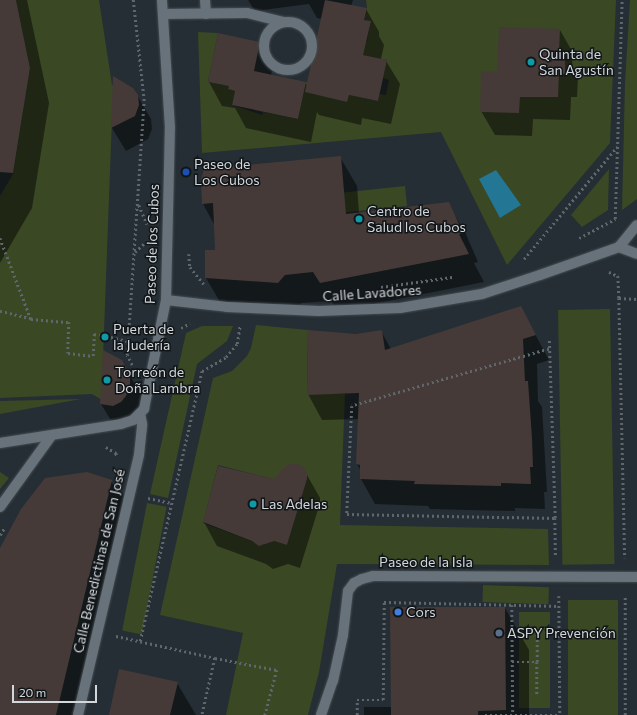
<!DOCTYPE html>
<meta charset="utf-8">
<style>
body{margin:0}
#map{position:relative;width:637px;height:715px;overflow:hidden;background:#252e34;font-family:Commissioner,sans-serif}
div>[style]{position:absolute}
.green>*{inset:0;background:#3a4824;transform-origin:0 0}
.water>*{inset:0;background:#237694}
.shadow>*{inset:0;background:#0007}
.building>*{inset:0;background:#453a37}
.path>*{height:2.5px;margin-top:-1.25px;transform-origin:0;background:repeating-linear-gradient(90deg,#5f676d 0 2px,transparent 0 5px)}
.roads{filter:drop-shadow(0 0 1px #454c51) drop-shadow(0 0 1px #454c51)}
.lane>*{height:10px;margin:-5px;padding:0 5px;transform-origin:5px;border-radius:5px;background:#68727a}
.lane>.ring{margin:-5px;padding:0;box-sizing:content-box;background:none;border:10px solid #68727a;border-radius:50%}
.street>*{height:10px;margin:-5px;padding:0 5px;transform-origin:5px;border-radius:5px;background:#68727a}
.dots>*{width:11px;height:11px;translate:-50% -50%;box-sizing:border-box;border:2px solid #111518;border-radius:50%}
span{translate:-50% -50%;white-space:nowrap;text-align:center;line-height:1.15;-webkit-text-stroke:3px #111518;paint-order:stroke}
.poi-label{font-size:14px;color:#d1d7db}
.left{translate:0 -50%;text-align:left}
.street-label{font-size:14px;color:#d1d7db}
.scale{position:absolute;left:12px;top:685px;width:85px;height:18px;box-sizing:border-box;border:2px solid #d1d7db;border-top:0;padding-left:5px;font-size:12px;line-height:14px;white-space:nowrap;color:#d1d7db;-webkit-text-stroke:3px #111518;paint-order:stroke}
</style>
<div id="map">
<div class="green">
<i style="clip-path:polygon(16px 0,99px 0,112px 85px,118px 85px,112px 118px,103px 358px,104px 401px,92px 394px,0 398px,0 196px,13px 174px,30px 68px)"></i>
<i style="clip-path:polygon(366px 0,616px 0,610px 143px,507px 265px,441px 132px,202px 153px,198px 32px,218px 33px,208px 82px,223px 85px,224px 82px,230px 84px,228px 89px,235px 91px,232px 105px,262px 115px,263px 112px,298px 119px,306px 82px,328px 90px,332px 98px,347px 102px,349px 95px,378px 101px,379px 94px,386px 95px,389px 80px,383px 78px,387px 60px,357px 54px,367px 41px,371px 21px,364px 20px,367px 8px)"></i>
<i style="clip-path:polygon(630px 0,637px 0,637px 199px,622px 210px,625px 82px)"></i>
<i style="clip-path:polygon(609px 169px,608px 210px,582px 227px,571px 215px)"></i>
<i style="left:405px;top:186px;width:20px;height:93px;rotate:84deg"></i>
<i style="left:610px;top:309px;width:255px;height:52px;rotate:89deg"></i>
<i style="clip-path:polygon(evenodd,256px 325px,308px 330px,307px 394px,345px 394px,340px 525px,548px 529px,549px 565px,337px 564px,319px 672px,308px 715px,226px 715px,243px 633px,160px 615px,213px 378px,232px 371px,247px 356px,251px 348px,256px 325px,291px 464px,297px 464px,304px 468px,307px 479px,287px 545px,267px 539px,264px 545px,258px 545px,254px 542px,203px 523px,218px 465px,281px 481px,282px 470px,291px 464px)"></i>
<i style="clip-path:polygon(202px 326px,233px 326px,227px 341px,197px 364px,168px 498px,150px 494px,186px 333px)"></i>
<i style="clip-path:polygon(81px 399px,0 414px,0 401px)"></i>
<i style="clip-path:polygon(0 472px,9px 478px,0 489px)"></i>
<i style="left:147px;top:503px;width:20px;height:130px;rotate:11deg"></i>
<i style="left:483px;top:585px;width:66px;height:17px;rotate:2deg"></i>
<i style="left:568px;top:600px;width:50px;height:115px"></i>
<i style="left:519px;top:612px;width:31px;height:96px"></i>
</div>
<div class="water">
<i style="clip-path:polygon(496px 170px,521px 205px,500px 218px,479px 179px)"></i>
</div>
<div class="shadow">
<i style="clip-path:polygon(0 0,27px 0,49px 103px,32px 208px,0 263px)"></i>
<i style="clip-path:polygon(248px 0,353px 0,351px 6px,366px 9px,379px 32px,379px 36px,384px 45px,381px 59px,386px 61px,400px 84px,391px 124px,362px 118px,361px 125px,319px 115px,317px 112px,311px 142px,246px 128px,235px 108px,222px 106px,209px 82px,219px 35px,260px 43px,273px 66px,271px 76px,305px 83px,307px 85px,322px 19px,317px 18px,309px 4px,255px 11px)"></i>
<i style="clip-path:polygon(560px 30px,573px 53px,572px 67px,578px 77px,577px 97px,571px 97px,570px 120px,533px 119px,532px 136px,495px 135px,481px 111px,498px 72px)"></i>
<i style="clip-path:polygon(114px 78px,137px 95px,151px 119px,152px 129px,148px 139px,126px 151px,112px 128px)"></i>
<i style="clip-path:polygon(340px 157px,357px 186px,359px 213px,448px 204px,465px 232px,478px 262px,474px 263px,484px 282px,338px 311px,331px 301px,302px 303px,294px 311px,223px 307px,206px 278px,216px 251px,215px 226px,203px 204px)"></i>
<i style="clip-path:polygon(521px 308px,549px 360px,537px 364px,538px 401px,542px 407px,547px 492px,544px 492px,545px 509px,515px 508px,515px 511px,430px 509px,428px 506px,375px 504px,361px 479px,361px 471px,357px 464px,359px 419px,322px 420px,308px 394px,356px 335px,381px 331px,391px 349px)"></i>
<i style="clip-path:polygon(121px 361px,142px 396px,137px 423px,127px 428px,115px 427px,101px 404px)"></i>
<i style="clip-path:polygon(218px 467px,274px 480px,303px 468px,320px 498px,320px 503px,300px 568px,288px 564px,273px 569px,266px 564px,217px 546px,204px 522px)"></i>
<i style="clip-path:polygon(111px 481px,128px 509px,77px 715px,0 715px,0 550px)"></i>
<i style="clip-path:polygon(505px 608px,529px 650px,529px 715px,364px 715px,364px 707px,392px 707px)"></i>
<i style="clip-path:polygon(177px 683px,196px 715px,110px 715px)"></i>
</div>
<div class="building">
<i style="clip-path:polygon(0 0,16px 0,30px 68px,13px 173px,0 172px)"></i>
<i style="clip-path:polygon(325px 0,367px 8px,364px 20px,371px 21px,363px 55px,387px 60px,378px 101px,349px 95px,347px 102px,305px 92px)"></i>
<i style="clip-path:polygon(499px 27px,560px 29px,559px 52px,565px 53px,565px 74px,559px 74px,558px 97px,520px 97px,519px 113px,480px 112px,481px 71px,497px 71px)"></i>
<i style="clip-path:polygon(218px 33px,260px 42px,254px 71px,306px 82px,298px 119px,232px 105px,235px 91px,228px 89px,229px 86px,208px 82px)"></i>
<i style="clip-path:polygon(113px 76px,133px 88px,138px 95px,139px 105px,135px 116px,111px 128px)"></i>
<i style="clip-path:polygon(341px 156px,346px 214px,449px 202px,463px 233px,459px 234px,469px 254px,320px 283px,313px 272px,285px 275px,278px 283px,205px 278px,205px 250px,215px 250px,213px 203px,202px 204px,201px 179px,204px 169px)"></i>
<i style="clip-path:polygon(521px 306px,536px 335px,523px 339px,525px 381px,528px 381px,532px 438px,533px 467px,530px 467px,531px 484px,501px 483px,501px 486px,414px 484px,415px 481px,360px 479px,360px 465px,356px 464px,359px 393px,307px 395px,308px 330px,356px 334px,382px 330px,385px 350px)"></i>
<i style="clip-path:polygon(103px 350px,122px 360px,130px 375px,130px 385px,126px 396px,121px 402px,113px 406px,100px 404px)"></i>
<i style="clip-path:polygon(291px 464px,297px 464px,304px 467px,307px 474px,307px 479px,287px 545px,274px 541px,259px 546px,252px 541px,203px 522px,218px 466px,274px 479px,286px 466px)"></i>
<i style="clip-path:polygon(87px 472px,112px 480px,56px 715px,0 715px,0 548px,21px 509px,45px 478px)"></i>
<i style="clip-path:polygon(390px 607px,505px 607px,506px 710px,478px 711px,478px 715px,391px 715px)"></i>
<i style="clip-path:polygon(119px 669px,178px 682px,170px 715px,109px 715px)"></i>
</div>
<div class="path">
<i style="left:139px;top:205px;width:21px;rotate:67deg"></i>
<i style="left:0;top:238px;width:87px;rotate:69.1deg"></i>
<i style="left:31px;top:319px;width:32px;rotate:-166deg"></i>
<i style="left:579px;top:238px;width:41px;rotate:-27.8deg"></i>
<i style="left:615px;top:219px;width:219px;rotate:-88.2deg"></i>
<i style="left:135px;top:252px;width:16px;rotate:-43deg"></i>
<i style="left:189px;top:254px;width:13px;rotate:86deg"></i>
<i style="left:190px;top:267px;width:22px;rotate:51deg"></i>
<i style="left:524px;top:259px;width:146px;rotate:-50.3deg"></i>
<i style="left:609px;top:272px;width:10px;rotate:24deg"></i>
<i style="left:618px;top:276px;width:22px;rotate:87deg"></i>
<i style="left:619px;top:298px;width:18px;rotate:3deg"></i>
<i style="left:381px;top:287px;width:72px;rotate:-8deg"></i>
<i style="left:619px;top:298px;width:260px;rotate:88.7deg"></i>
<i style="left:31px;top:319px;width:38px;rotate:5deg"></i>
<i style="left:69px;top:322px;width:31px;rotate:92deg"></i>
<i style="left:68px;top:353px;width:25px;rotate:7deg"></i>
<i style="left:93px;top:356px;width:22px;rotate:-87deg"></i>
<i style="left:94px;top:334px;width:9px;rotate:13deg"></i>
<i style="left:181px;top:328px;width:10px;rotate:-29deg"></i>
<i style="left:106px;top:336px;width:23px;rotate:13deg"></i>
<i style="left:549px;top:349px;width:205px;rotate:163.9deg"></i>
<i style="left:352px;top:406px;width:108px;rotate:92.7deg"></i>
<i style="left:347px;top:514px;width:208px;rotate:1.1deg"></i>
<i style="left:555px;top:518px;width:178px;rotate:-91.9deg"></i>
<i style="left:132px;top:365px;width:11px;rotate:-117deg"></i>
<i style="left:127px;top:355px;width:255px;rotate:-86.2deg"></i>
<i style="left:144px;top:101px;width:102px;rotate:-96.2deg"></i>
<i style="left:106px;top:447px;width:12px;rotate:31deg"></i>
<i style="left:116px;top:453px;width:3px;rotate:72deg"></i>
<i style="left:148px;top:498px;width:25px;rotate:12deg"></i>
<i style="left:555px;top:518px;width:39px;rotate:89deg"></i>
<i style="left:0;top:535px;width:9px;rotate:-58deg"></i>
<i style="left:559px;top:596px;width:119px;rotate:89.5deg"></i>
<i style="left:512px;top:605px;width:110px;rotate:89.5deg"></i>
<i style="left:116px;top:636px;width:101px;rotate:12.5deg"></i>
<i style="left:215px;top:658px;width:58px;rotate:102.8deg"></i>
<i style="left:140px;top:641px;width:277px;rotate:-77.1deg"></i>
<i style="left:202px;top:371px;width:28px;rotate:-30deg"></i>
<i style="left:226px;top:357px;width:17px;rotate:-50deg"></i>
<i style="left:237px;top:344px;width:18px;rotate:-81deg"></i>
<i style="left:215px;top:658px;width:63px;rotate:11deg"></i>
<i style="left:277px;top:670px;width:47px;rotate:104.9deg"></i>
<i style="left:512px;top:662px;width:25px"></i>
<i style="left:537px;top:662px;width:32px;rotate:90deg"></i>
<i style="left:537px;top:662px;width:34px;rotate:-90deg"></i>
<i style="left:357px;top:715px;width:15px;rotate:-90deg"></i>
<i style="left:357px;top:700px;width:26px"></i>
<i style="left:383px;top:700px;width:98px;rotate:-89.4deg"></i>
<i style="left:384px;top:602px;width:175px;rotate:1.3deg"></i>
<i style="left:485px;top:715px;width:75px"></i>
<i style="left:625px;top:715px;width:118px;rotate:-90deg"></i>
</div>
<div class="roads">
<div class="lane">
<i style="left:205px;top:0;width:14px;rotate:86deg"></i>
<i style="left:163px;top:14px;width:84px;rotate:-0.7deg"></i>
<i style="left:247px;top:13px;width:38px;rotate:14deg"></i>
<i class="ring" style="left:264px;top:22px;width:38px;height:38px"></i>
<i style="left:321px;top:715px;width:36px;rotate:-71deg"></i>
<i style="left:333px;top:681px;width:47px;rotate:-77.7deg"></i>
<i style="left:343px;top:635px;width:44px;rotate:-83.5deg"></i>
<i style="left:348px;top:591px;width:10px;rotate:-53deg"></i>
<i style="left:354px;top:583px;width:9px;rotate:-27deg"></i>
<i style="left:362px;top:579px;width:11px;rotate:-15deg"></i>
<i style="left:373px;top:576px;width:264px;rotate:0.2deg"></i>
</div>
<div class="street">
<i style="left:619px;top:247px;width:19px;rotate:21deg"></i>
<i style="left:166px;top:300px;width:61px;rotate:6.5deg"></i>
<i style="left:227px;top:307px;width:92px;rotate:2.5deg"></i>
<i style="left:319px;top:311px;width:81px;rotate:-2.1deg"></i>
<i style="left:400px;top:308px;width:83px;rotate:-9.7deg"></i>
<i style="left:482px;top:294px;width:61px;rotate:-18.1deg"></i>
<i style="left:540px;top:275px;width:84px;rotate:-19.5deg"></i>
<i style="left:619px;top:247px;width:28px;rotate:-51deg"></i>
<i style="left:0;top:443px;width:122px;rotate:-8.9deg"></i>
<i style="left:121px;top:424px;width:13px;rotate:-18deg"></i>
<i style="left:133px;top:420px;width:16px;rotate:-45deg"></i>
<i style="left:144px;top:409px;width:111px;rotate:-78.6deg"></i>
<i style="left:166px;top:300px;width:172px;rotate:-88.7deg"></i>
<i style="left:170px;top:128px;width:128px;rotate:-93.6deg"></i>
<i style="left:0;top:507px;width:89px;rotate:-54.2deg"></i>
<i style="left:78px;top:715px;width:267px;rotate:-76.8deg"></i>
<i style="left:139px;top:455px;width:31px;rotate:-84deg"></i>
<i style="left:142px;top:424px;width:11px;rotate:-100deg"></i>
</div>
</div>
<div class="dots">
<i style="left:531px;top:62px;background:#0f9aa8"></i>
<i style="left:186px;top:172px;background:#1a4fb4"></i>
<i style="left:359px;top:219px;background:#0f9aa8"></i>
<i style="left:105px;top:337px;background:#0f9aa8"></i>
<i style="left:107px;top:380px;background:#0f9aa8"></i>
<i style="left:253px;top:504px;background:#0f9aa8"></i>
<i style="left:398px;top:612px;background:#3f7fe0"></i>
<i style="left:499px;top:633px;background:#5c6f8a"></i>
</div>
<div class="poi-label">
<span class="left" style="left:539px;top:62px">Quinta de<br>San Agustín</span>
<span class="left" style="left:194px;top:172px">Paseo de<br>Los Cubos</span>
<span class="left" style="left:367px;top:219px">Centro de<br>Salud los Cubos</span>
<span class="left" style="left:113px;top:337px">Puerta de<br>la Judería</span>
<span class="left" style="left:115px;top:380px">Torreón de<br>Doña Lambra</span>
<span class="left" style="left:261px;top:504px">Las Adelas</span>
<span class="left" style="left:406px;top:612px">Cors</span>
<span class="left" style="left:507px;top:633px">ASPY Prevención</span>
</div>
<div class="street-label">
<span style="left:152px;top:244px;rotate:-88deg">Paseo de los Cubos</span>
<span style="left:372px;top:293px;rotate:-4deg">Calle Lavadores</span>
<span style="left:99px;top:561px;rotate:-77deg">Calle Benedictinas de San José</span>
<span style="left:426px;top:562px">Paseo de la Isla</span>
</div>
<div class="scale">20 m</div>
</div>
